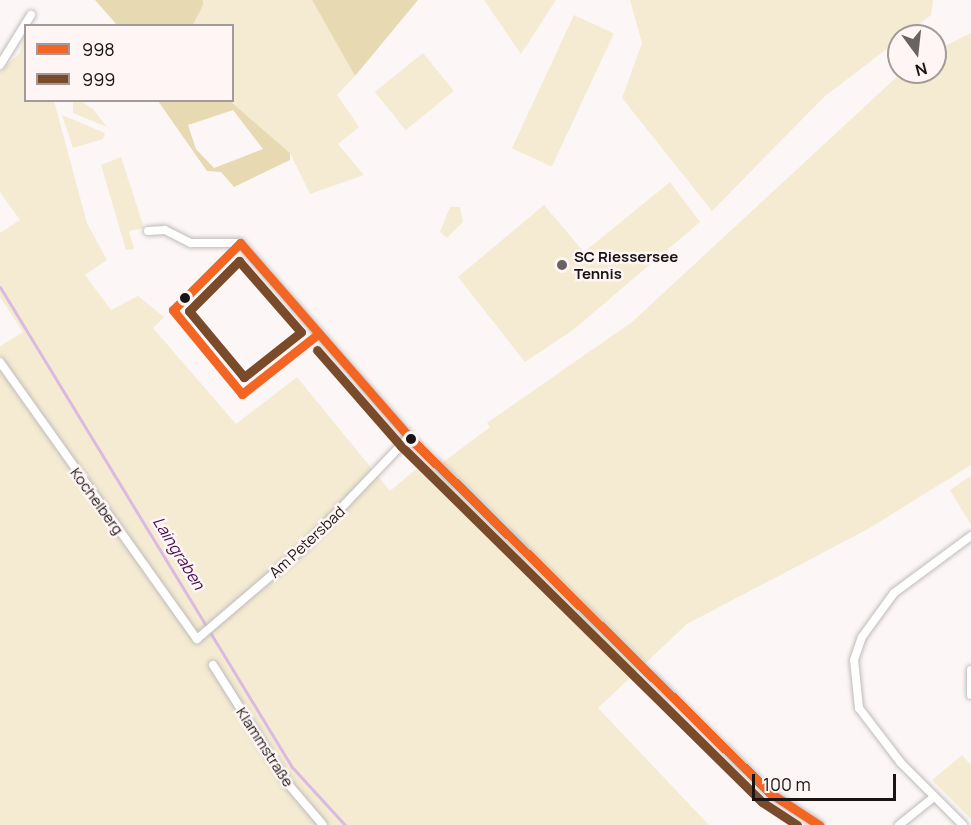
<!DOCTYPE html>
<meta charset="utf-8">
<style>
body{margin:0}
#map{position:relative;width:971px;height:825px;overflow:hidden;background:#fcf7f6;font-family:Manrope,sans-serif}
div>[style]{position:absolute}
.green>*{inset:0;background:#f4ebd2;transform-origin:0 0}
.forest>*{inset:0;background:#e7d9b2}
.stream>*{height:3px;margin:-1.5px;padding:0 1.5px;transform-origin:1.5px;border-radius:1.5px;background:#dbbae2}
.roads{filter:drop-shadow(0 0 2px #c0bbbb) drop-shadow(0 0 2px #c0bbbb)}
.street>*{height:8px;margin:-4px;padding:0 4px;transform-origin:4px;border-radius:4px;background:#fffefe}
.bus-1>*{height:9px;margin:-4.5px;padding:0 4.5px;transform-origin:4.5px;border-radius:4.5px;background:#f26522}
.bus-2>*{height:9px;margin:-4.5px;padding:0 4.5px;transform-origin:4.5px;border-radius:4.5px;background:#7a4b2a}
.dots>*{width:16px;height:16px;translate:-50% -50%;box-sizing:border-box;border:3px solid #fef5f4;border-radius:50%}
span{translate:-50% -50%;white-space:nowrap;text-align:center;line-height:1.15;-webkit-text-stroke:5px #fef5f4;paint-order:stroke}
.poi-label{font-size:15px;color:#1a1514;font-weight:700}
.left{translate:0 -50%;text-align:left}
.street-label{font-size:15px;color:#1a1514}
.water-label{font-size:16px;color:#440b51;font-style:italic}
.legend{position:absolute;left:24px;top:24px;width:210px;height:78px;box-sizing:border-box;background:#fef5f4;border:2px solid #a39b9a;margin:0;padding:8px 10px;list-style:none;font-size:18px;color:#1a1514}
.legend li{display:flex;align-items:center;gap:12px;height:30px}
.legend b{width:30px;border:2px solid #a39b9a}
.north{position:absolute;left:887px;top:24px;width:60px;height:60px;box-sizing:border-box;background:#fef5f4;border:2px solid #a39b9a;border-radius:50%;rotate:165deg;font-size:16px;font-weight:700;line-height:24px;text-align:center;color:#1a1514}
.north::after{content:'';display:block;margin:auto;width:21px;height:27px;background:#696463;clip-path:polygon(50% 0,100% 100%,50% 72%,0 100%)}
.scale{position:absolute;left:752px;top:774px;width:144px;height:27px;box-sizing:border-box;border:3px solid #1a1514;border-top:0;padding-left:8px;font-size:18px;line-height:21px;white-space:nowrap;color:#1a1514;-webkit-text-stroke:4px #fef5f4;paint-order:stroke}
</style>
<div id="map">
<div class="green">
<i style="clip-path:polygon(203px 0,312px 0,355px 76px,337px 95px,359px 127px,338px 144px,364px 175px,310px 194px,290px 153px,230px 101px,232px 26px,193px 26px)"></i>
<i style="clip-path:polygon(484px 0,556px 0,521px 54px)"></i>
<i style="clip-path:polygon(630px 0,933px 0,931px 15px,824px 97px,712px 211px,622px 98px,642px 43px)"></i>
<i style="left:574px;top:15px;width:44px;height:147px;rotate:25deg"></i>
<i style="clip-path:polygon(25px 33px,26px 100px,54px 101px,87px 223px,107px 260px,85px 275px,111px 310px,138px 296px,164px 317px,153px 328px,236px 424px,297px 377px,390px 491px,421px 465px,434px 469px,490px 427px,487px 423px,632px 322px,902px 72px,935px 72px,935px 51px,971px 33px,971px 465px,868px 529px,687px 624px,598px 708px,709px 825px,0 825px,0 346px,23px 332px,0 297px,0 233px,20px 220px,0 192px,0 71px,20px 53px)"></i>
<i style="left:423px;top:53px;width:49px;height:62px;rotate:51deg"></i>
<i style="clip-path:polygon(81px 101px,94px 110px,107px 127px,73px 113px,73px 102px)"></i>
<i style="clip-path:polygon(62px 115px,105px 133px,103px 139px,73px 148px)"></i>
<i style="clip-path:polygon(121px 157px,144px 228px,129px 231px,134px 249px,126px 250px,101px 165px)"></i>
<i style="clip-path:polygon(670px 182px,700px 222px,573px 330px,525px 362px,458px 277px,544px 205px,584px 252px)"></i>
<i style="clip-path:polygon(450px 207px,460px 207px,463px 222px,447px 238px,440px 232px)"></i>
<i style="clip-path:polygon(971px 476px,971px 525px,950px 490px)"></i>
<i style="clip-path:polygon(962px 755px,971px 765px,971px 819px,932px 780px)"></i>
</div>
<div class="forest">
<i style="clip-path:polygon(95px 0,203px 0,203px 5px,193px 25px,117px 25px)"></i>
<i style="clip-path:polygon(312px 0,418px 0,355px 76px)"></i>
<i style="clip-path:polygon(evenodd,158px 101px,230px 101px,290px 153px,290px 160px,234px 187px,221px 172px,207px 171px,158px 101px,233px 110px,263px 149px,214px 168px,196px 149px,188px 125px,233px 110px)"></i>
</div>
<div class="stream">
<i style="left:0;top:287px;width:562px;rotate:58.69deg"></i>
<i style="left:292px;top:767px;width:79px;rotate:47.6deg"></i>
</div>
<div class="roads">
<div class="street">
<i style="left:0;top:65px;width:59px;rotate:-58.2deg"></i>
<i style="left:148px;top:231px;width:17px;rotate:-3deg"></i>
<i style="left:165px;top:230px;width:29px;rotate:27deg"></i>
<i style="left:191px;top:243px;width:49px"></i>
<i style="left:240px;top:243px;width:257px;rotate:48.9deg"></i>
<i style="left:409px;top:437px;width:507px;rotate:44.6deg"></i>
<i style="left:770px;top:793px;width:59px;rotate:33.1deg"></i>
<i style="left:0;top:362px;width:340px;rotate:54.6deg"></i>
<i style="left:197px;top:639px;width:135px;rotate:-40.5deg"></i>
<i style="left:300px;top:551px;width:158px;rotate:-46.3deg"></i>
<i style="left:213px;top:665px;width:142px;rotate:57.7deg"></i>
<i style="left:289px;top:785px;width:52px;rotate:49.6deg"></i>
<i style="left:971px;top:670px;width:25px;rotate:90deg"></i>
<i style="left:899px;top:825px;width:45px;rotate:-38.7deg"></i>
<i style="left:963px;top:825px;width:88px;rotate:-135deg"></i>
<i style="left:901px;top:763px;width:69px;rotate:-127.4deg"></i>
<i style="left:859px;top:708px;width:48px;rotate:-95.9deg"></i>
<i style="left:854px;top:660px;width:24px;rotate:-71deg"></i>
<i style="left:862px;top:637px;width:54px;rotate:-54deg"></i>
<i style="left:894px;top:593px;width:96px;rotate:-36.5deg"></i>
</div>
</div>
<div class="bus-1">
<i style="left:318px;top:334px;width:97px;rotate:141.7deg"></i>
<i style="left:242px;top:394px;width:109px;rotate:-129.4deg"></i>
<i style="left:173px;top:310px;width:95px;rotate:-45deg"></i>
<i style="left:240px;top:243px;width:257px;rotate:48.9deg"></i>
<i style="left:409px;top:437px;width:507px;rotate:44.6deg"></i>
<i style="left:770px;top:793px;width:59px;rotate:33.1deg"></i>
</div>
<div class="bus-2">
<i style="left:239px;top:261px;width:94px;rotate:48.9deg"></i>
<i style="left:301px;top:332px;width:73px;rotate:141.7deg"></i>
<i style="left:244px;top:377px;width:86px;rotate:-129.8deg"></i>
<i style="left:189px;top:311px;width:71px;rotate:-45deg"></i>
<i style="left:317px;top:350px;width:128px;rotate:48.8deg"></i>
<i style="left:401px;top:446px;width:507px;rotate:44.6deg"></i>
<i style="left:762px;top:802px;width:42px;rotate:33.3deg"></i>
</div>
<div class="dots">
<i style="left:562px;top:265px;background:#696463"></i>
<i style="left:185px;top:298px;background:#1a1514"></i>
<i style="left:411px;top:439px;background:#1a1514"></i>
</div>
<div class="poi-label">
<span class="left" style="left:574px;top:265px">SC Riessersee<br>Tennis</span>
</div>
<div class="street-label">
<span style="left:97px;top:501px;rotate:54deg">Kochelberg</span>
<span style="left:307px;top:542px;rotate:-43deg">Am Petersbad</span>
<span style="left:265px;top:747px;rotate:57deg">Klammstraße</span>
</div>
<div class="water-label">
<span style="left:179px;top:553px;rotate:58deg">Laingraben</span>
</div>
<ul class="legend">
<li><b style="height:8px;background:#f26522"></b>998</li>
<li><b style="height:8px;background:#7a4b2a"></b>999</li>
</ul>
<div class="north">N</div>
<div class="scale">100 m</div>
</div>
